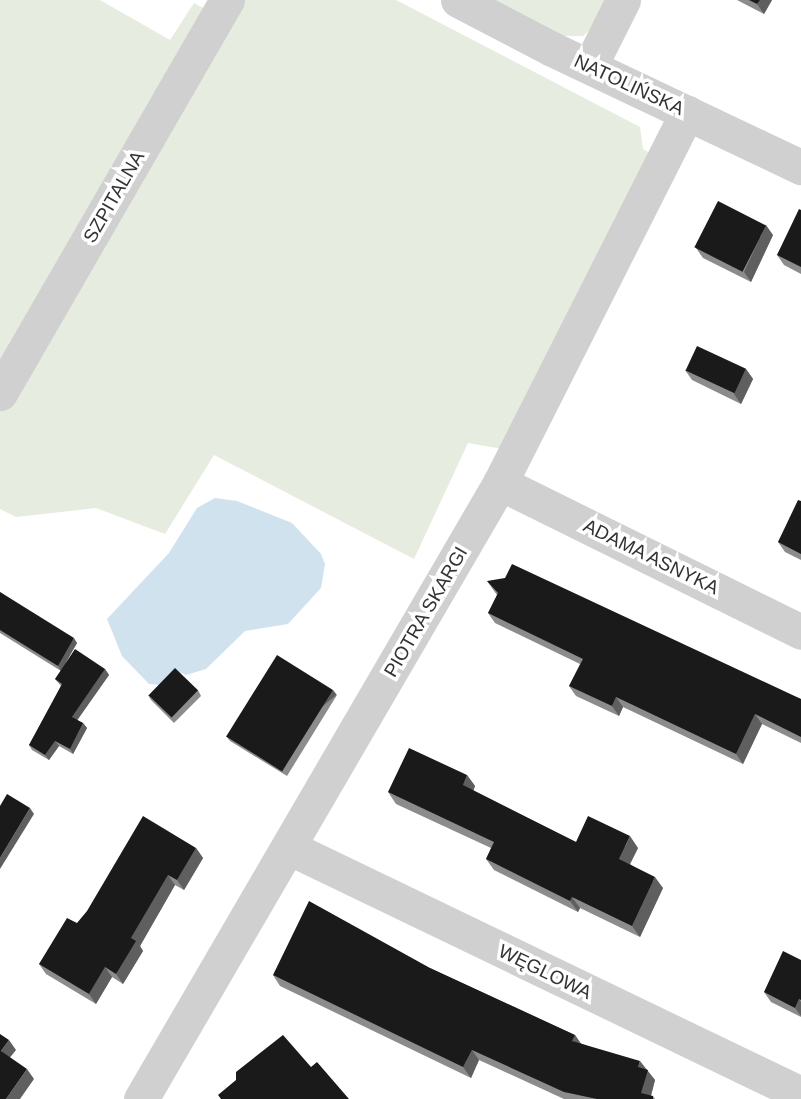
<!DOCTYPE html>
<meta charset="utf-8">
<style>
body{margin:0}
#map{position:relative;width:801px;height:1099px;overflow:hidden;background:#fff;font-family:Helvetica,sans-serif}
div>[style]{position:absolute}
.green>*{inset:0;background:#e6ecdf}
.water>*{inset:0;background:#cfe2ee}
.street>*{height:35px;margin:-17.5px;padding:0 17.5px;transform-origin:17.5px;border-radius:17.5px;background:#d0d0d0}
.wall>*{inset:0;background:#8c8c8c}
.shaded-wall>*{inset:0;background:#5f5f5f;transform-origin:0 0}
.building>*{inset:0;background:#1a1a1a;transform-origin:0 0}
span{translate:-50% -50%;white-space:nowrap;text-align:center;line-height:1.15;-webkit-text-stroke:7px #fff;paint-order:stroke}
.street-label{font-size:19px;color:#333}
</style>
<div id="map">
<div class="green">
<i style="clip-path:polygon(0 0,100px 0,170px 40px,194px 3px,211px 12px,0 377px)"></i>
<i style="clip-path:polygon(239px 0,396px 0,640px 127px,643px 149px,650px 153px,503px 449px,468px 443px,414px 559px,214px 455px,165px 534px,96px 508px,16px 517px,0 509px,0 407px)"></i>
<i style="clip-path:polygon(494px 0,610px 0,598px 23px,583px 36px,561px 36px)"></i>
</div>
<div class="water">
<i style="clip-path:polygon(215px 498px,237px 501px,292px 523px,321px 554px,325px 564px,321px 588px,288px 624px,245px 631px,206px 669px,186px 675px,177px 671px,160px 685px,149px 684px,122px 656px,107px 619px,169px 553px,197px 508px)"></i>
</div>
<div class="street">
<i style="left:458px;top:0;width:106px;rotate:27.5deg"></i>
<i style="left:552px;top:49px;width:276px;rotate:25.4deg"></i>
<i style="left:590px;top:66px;width:74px;rotate:-63.4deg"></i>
<i style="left:0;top:393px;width:454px;rotate:-60deg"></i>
<i style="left:500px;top:483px;width:336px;rotate:26.3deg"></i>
<i style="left:290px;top:848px;width:567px;rotate:25.71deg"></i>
<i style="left:141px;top:1099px;width:713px;rotate:-59.77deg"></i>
<i style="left:500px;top:483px;width:415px;rotate:-63.2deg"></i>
</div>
<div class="wall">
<i style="clip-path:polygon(737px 0,772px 0,764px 14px)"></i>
<i style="clip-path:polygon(801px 210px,801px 274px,784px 265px,777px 255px)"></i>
<i style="clip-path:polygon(773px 235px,751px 282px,703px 258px,696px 248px)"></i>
<i style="clip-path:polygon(746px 369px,753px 379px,741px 404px,692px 380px,685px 370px)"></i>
<i style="clip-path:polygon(801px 501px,801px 560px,785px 552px,778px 542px)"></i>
<i style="clip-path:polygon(487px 581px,801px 699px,801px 743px,762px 724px,743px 764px,623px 707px,619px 716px,576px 696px,569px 686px,580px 664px,495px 623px,488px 613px,497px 595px)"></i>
<i style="clip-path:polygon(0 592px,77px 643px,66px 662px,105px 669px,109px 675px,77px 720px,83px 723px,87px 728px,73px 754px,59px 746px,49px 760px,32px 750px,29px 745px,61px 686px,55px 679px,61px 671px,0 633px)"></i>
<i style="clip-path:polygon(198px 690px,201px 696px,174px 723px,151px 700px,148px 695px)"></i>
<i style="clip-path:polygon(337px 695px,287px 776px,230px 741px,226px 736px)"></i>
<i style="clip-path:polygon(467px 775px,475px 786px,473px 791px,576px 842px,638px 848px,630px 864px,663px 888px,640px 937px,580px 908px,578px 912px,494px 870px,486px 859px,491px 848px,396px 804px,388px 792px)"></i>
<i style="clip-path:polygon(196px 848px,203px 858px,184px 890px,175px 885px,140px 946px,143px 951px,123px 984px,112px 977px,96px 1004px,46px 974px,39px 964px,77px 923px)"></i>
<i style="clip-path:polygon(801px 960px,801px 1017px,771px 1002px,764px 992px)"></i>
<i style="clip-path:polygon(430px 968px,575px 1035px,580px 1043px,646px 1069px,655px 1080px,651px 1096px,653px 1096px,655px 1099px,564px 1099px,479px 1060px,471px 1078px,280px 986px,273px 975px)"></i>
</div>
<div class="shaded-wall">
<i style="clip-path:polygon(760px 0,772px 0,764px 14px,757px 4px)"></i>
<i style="clip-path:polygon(766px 225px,773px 235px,751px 282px,744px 272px)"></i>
<i style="clip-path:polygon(746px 369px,753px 379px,741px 404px,734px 394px)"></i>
<i style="clip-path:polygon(74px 638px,77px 643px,61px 671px,58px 666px)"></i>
<i style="clip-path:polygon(105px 669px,109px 675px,76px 722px,72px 717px)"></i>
<i style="left:333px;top:690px;width:6px;height:95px;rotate:51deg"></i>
<i style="clip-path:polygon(616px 697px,623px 707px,619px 716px,612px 706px)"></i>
<i style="clip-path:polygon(755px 714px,762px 724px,743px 764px,736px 754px)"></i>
<i style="clip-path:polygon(83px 723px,87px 728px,73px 754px,70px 749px)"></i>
<i style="clip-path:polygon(55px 741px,59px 746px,49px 760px,45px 755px)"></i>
<i style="clip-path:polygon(467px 775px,475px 786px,471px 797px,463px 785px)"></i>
<i style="clip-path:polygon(30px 808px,34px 814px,0 869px,0 858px)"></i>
<i style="clip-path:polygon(630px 836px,638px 848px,627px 870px,619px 859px)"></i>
<i style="clip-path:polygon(196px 848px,203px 858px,184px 890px,177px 880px)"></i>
<i style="clip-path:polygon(168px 875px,175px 885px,140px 946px,143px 951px,123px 984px,116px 974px,131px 938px)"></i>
<i style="clip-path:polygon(655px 877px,663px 888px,640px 937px,632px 926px)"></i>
<i style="clip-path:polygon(572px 897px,580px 908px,578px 912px,570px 901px)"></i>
<i style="clip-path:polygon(105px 967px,112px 977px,96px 1004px,89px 994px)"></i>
<i style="clip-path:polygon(799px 999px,801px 1002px,801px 1016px,795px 1008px)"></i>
<i style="clip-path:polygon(575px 1035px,582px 1045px,572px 1041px)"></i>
<i style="clip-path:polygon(9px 1040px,16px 1050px,8px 1060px,1px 1051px)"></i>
<i style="clip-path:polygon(472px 1050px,479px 1060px,471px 1078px,463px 1067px)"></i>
<i style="clip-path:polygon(640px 1061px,655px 1080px,650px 1099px,641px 1093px,638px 1067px)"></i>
<i style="clip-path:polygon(27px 1069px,34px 1079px,20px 1099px,6px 1099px)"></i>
</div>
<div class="building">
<i style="clip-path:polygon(749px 0,760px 0,757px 4px)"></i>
<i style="left:718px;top:201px;width:54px;height:52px;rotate:27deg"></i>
<i style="clip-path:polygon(799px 209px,801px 210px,801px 267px,777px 255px)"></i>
<i style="left:697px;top:346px;width:54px;height:27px;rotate:25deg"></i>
<i style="clip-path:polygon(798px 500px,801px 501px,801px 554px,778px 542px)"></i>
<i style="clip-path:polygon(512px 564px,801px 699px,801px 737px,755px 714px,736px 754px,616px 697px,612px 706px,569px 686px,583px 659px,488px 613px,498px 593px,487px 581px,505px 578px)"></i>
<i style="clip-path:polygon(0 592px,74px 638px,58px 666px,0 630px)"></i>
<i style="clip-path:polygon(75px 649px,105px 669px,72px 717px,83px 723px,70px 749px,55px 741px,45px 755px,29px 745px,62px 684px,55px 679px)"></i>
<i style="left:277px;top:655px;width:66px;height:96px;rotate:32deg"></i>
<i style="left:175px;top:668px;width:32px;height:38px;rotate:44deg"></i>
<i style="clip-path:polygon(409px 748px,467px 775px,463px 785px,576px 842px,588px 816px,630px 836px,619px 859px,655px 877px,632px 926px,572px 897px,570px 901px,486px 859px,494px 842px,388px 792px)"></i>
<i style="clip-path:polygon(7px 794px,30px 808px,0 858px,0 806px)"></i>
<i style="clip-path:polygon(143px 816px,196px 848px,177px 880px,168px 875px,131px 938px,136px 941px,116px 974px,105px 967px,89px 994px,39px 964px,67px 918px,77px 923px,87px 911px)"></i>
<i style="clip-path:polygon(309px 901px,430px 968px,575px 1035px,572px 1041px,640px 1061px,638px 1067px,648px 1070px,641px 1093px,653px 1096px,653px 1099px,597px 1099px,564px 1092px,472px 1050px,463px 1067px,273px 975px)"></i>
<i style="clip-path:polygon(783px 951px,801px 960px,801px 1000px,799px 999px,795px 1008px,764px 992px)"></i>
<i style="clip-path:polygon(0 1034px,9px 1040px,1px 1051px,27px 1069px,6px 1099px,0 1099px)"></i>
<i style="clip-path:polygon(283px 1035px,311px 1067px,317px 1062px,349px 1099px,221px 1099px,218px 1095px,236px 1080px,236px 1072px)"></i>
</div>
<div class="street-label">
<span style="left:629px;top:85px;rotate:25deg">NATOLIŃSKA</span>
<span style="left:114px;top:197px;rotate:-60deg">SZPITALNA</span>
<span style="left:651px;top:557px;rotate:26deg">ADAMA ASNYKA</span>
<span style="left:426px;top:612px;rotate:-60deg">PIOTRA SKARGI</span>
<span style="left:545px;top:972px;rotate:26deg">WĘGLOWA</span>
</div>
</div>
